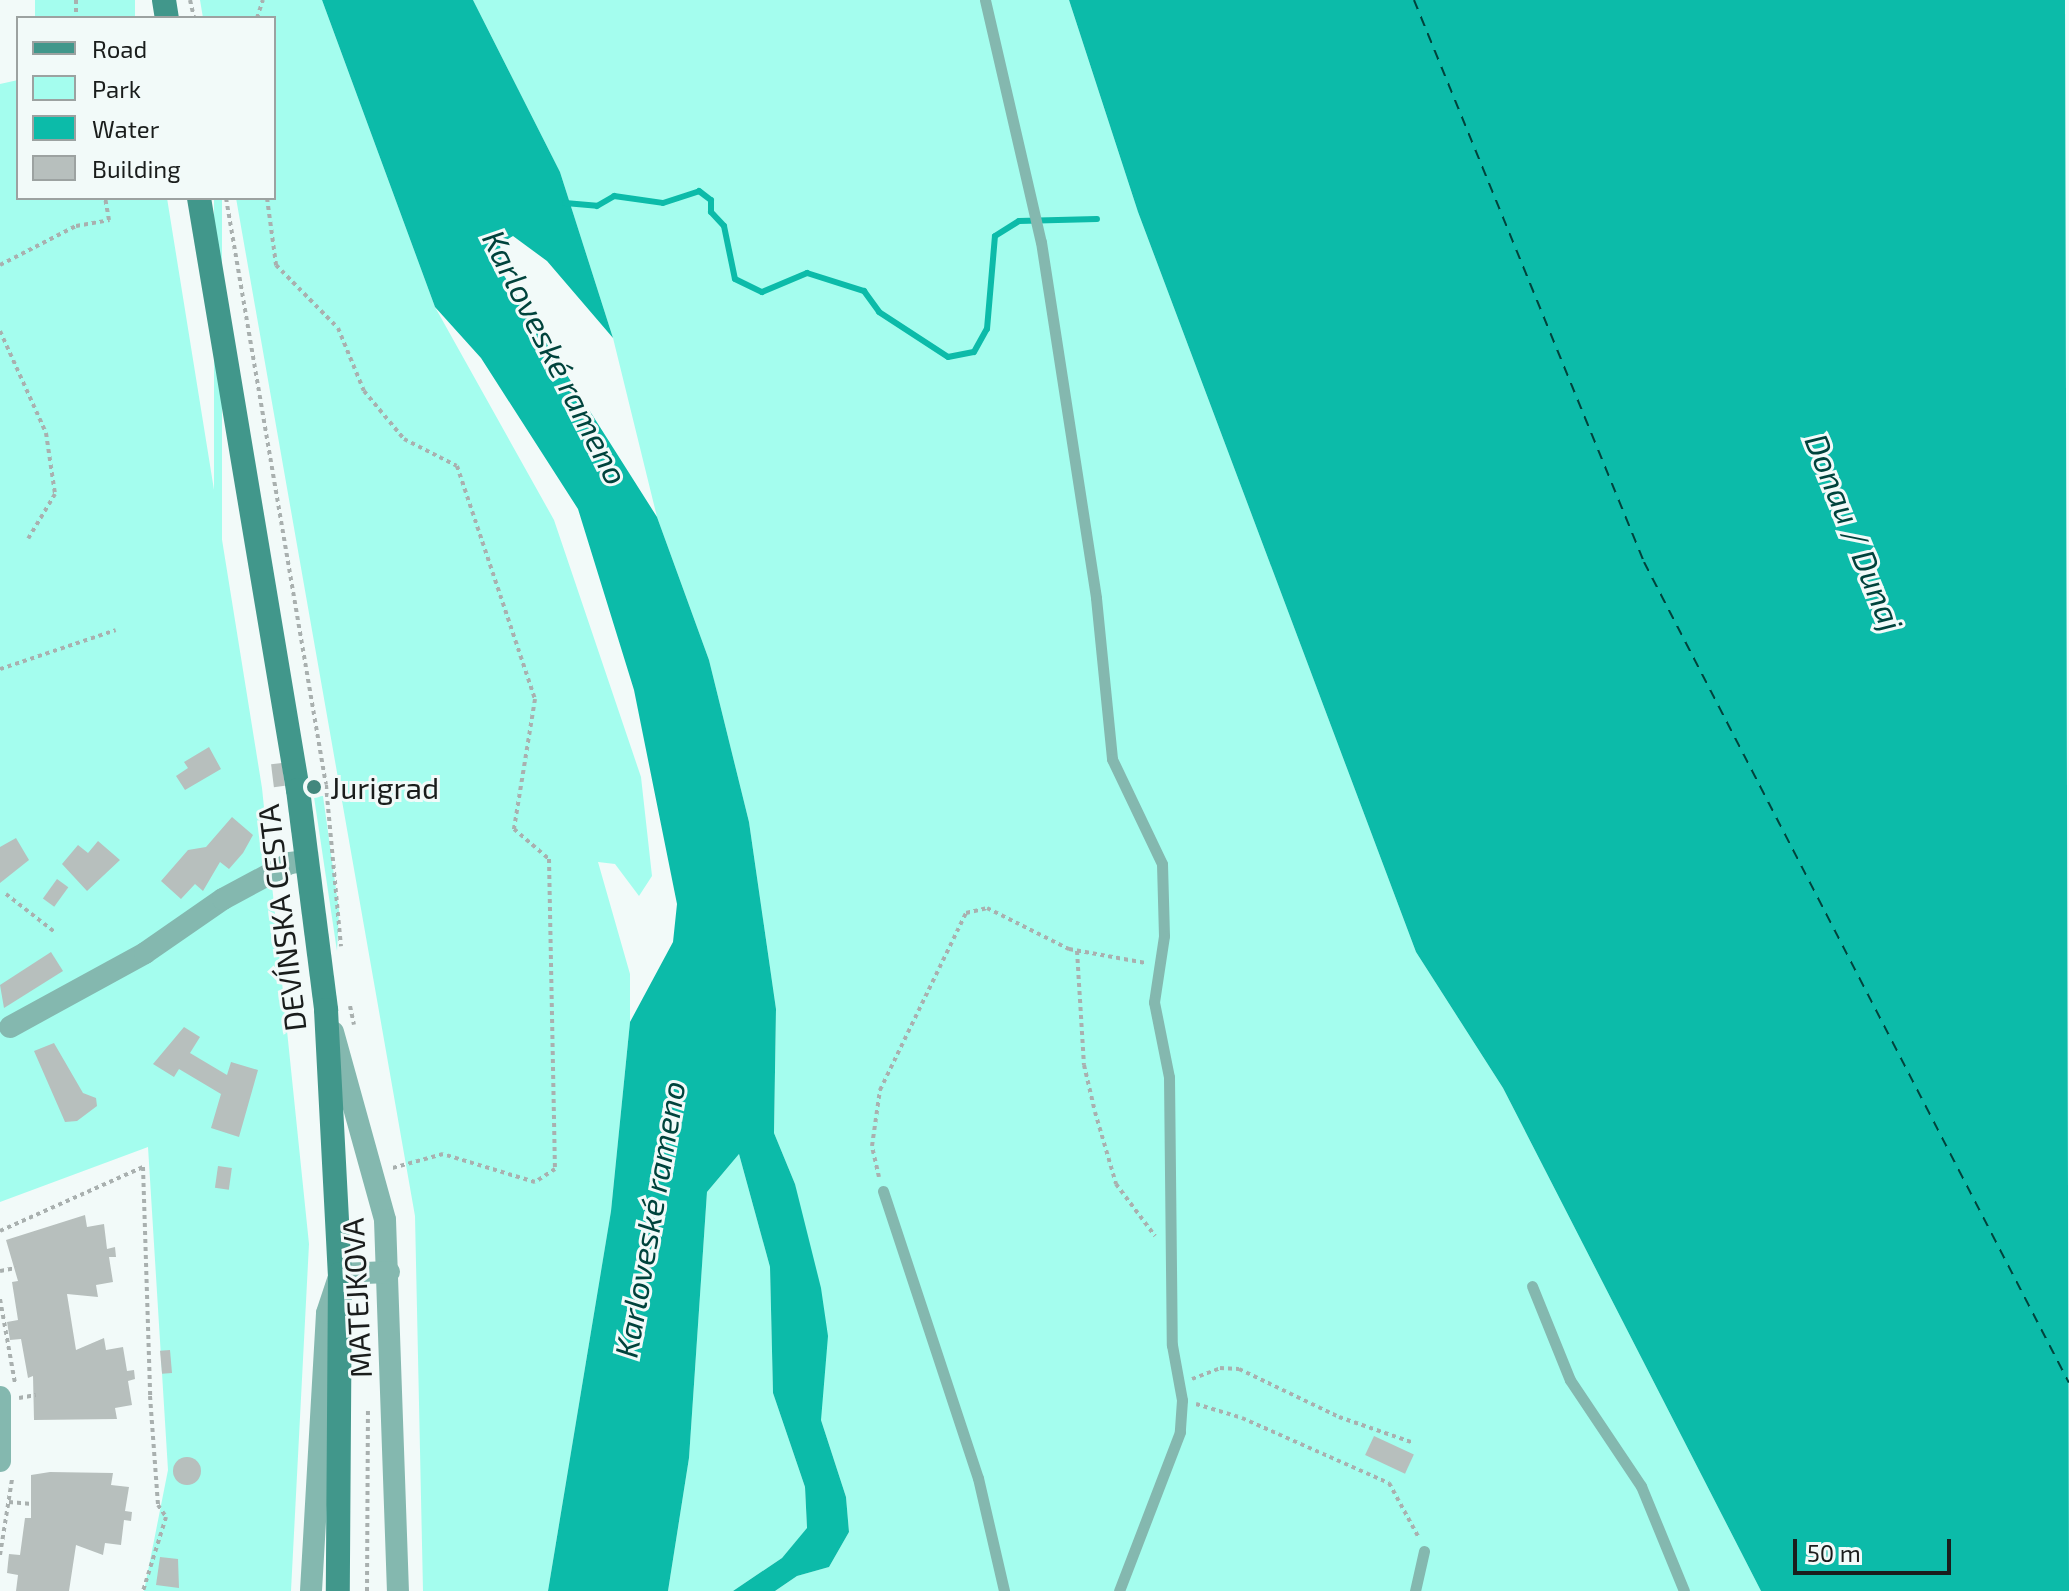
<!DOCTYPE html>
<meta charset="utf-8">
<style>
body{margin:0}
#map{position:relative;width:2069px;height:1591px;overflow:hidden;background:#f2faf9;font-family:"Exo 2",sans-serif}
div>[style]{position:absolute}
.green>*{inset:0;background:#a4fdee;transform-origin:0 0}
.water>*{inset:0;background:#0cbba9}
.stream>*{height:6px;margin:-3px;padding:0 3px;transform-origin:3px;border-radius:3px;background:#0cbba9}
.ferry>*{height:2px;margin-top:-1px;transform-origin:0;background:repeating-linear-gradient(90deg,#00433c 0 10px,transparent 0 18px)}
.building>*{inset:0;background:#b7bfbd;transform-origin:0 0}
.round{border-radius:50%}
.path>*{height:4px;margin-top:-2px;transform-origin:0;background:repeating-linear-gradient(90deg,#a9b0af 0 4px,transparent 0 8px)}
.lane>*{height:11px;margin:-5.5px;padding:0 5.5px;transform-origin:5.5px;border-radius:5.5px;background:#84b8af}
.street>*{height:22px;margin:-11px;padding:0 11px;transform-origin:11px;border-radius:11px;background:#84b8af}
.secondary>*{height:24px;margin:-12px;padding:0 12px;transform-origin:12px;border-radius:12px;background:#41978b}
.dots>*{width:22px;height:22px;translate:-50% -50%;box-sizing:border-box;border:4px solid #f2faf9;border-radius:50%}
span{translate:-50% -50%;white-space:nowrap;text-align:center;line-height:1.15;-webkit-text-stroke:6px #f2faf9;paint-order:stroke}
.poi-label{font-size:30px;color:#1a1d1c}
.left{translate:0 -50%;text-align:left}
.street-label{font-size:30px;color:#1a1d1c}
.water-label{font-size:32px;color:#00433c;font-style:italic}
.legend{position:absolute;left:16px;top:16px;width:260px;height:184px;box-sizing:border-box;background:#f2faf9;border:2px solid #9ca2a1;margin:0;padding:10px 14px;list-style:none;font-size:24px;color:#1a1d1c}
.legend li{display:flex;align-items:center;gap:16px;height:40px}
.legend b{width:40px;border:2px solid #9ca2a1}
.scale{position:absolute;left:1793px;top:1539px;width:158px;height:36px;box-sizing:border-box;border:4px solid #1a1d1c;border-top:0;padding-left:10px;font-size:24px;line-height:28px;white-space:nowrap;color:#1a1d1c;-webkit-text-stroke:6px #f2faf9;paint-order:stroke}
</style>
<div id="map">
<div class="green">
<i style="left:35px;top:0;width:100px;height:18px"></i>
<i style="clip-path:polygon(200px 0,322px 0,435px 307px,554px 520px,641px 777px,652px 876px,639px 896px,615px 864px,598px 862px,630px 974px,630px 1022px,611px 1211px,548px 1591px,423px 1591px,415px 1216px,236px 198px,274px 198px,274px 18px,203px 18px)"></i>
<i style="clip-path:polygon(473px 0,1069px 0,1138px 212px,1416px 952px,1503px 1088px,1761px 1591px,775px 1591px,797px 1576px,829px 1567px,849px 1532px,846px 1497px,821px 1420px,795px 1184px,774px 1133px,776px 1009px,749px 822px,709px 660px,657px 517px,613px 338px,560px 172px)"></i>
<i style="clip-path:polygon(18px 80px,18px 198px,167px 198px,262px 788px,309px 1244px,291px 1591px,144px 1591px,168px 1470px,148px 1147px,0 1202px,0 84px)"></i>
<i style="left:214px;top:198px;width:8px;height:589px"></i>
<i style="clip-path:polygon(323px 796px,339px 911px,337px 951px,314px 797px)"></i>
<i style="clip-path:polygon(739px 1154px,770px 1267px,773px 1393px,805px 1487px,807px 1529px,782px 1558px,733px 1591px,668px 1591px,689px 1458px,707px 1192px)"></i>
</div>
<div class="water">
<i style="clip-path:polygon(322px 0,473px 0,560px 172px,613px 338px,547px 261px,513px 236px,500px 244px,503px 274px,657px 517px,709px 660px,749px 822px,776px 1009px,774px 1133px,795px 1184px,821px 1288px,828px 1336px,821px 1420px,846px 1497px,849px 1532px,829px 1567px,797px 1576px,775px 1591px,733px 1591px,782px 1558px,807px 1528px,805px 1487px,773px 1393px,770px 1267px,739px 1154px,707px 1192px,689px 1458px,668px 1591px,548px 1591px,611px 1211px,630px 1022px,673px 942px,677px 904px,634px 690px,578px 509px,481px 358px,435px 307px)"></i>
<i style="clip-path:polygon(1069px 0,2065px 0,2069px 1591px,1761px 1591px,1503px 1088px,1416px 952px,1138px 212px)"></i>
</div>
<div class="stream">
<i style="left:565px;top:203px;width:32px;rotate:5deg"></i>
<i style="left:597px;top:206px;width:20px;rotate:-30deg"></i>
<i style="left:614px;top:196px;width:49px;rotate:8.1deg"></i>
<i style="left:663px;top:203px;width:38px;rotate:-18deg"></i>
<i style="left:699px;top:191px;width:15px;rotate:37deg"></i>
<i style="left:711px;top:200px;width:12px;rotate:90deg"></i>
<i style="left:711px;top:212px;width:19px;rotate:47deg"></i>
<i style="left:724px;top:226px;width:54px;rotate:78.3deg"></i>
<i style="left:735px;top:279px;width:30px;rotate:26deg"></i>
<i style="left:762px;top:292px;width:49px;rotate:-22.9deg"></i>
<i style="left:807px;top:273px;width:60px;rotate:17.5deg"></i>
<i style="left:864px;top:291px;width:26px;rotate:54deg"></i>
<i style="left:879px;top:312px;width:82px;rotate:33.1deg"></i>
<i style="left:948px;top:357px;width:26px;rotate:-11deg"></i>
<i style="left:974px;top:352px;width:26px;rotate:-61deg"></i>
<i style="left:987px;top:329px;width:93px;rotate:-85.1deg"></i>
<i style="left:995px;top:236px;width:28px;rotate:-32deg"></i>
<i style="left:1019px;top:221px;width:78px;rotate:-1.5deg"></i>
</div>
<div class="ferry">
<i style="left:1414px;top:0;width:607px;rotate:67.74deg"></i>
<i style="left:1644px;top:562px;width:924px;rotate:62.63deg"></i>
</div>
<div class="building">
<i style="clip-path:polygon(209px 747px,221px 769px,185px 790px,176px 776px,188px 768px,184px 762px)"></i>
<i style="left:282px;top:763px;width:23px;height:11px;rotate:83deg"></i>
<i style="clip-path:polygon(232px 817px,253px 835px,243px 853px,229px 869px,220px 862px,203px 891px,195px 884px,181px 899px,161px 881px,188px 850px,206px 847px)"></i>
<i style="clip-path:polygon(16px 838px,29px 860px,0 883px,0 847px)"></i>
<i style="clip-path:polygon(98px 841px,120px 860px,87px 891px,62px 864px,78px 845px,88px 853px)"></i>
<i style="left:57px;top:879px;width:14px;height:24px;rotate:36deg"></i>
<i style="clip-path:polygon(51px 952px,63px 971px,4px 1008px,0 985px)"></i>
<i style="clip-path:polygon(184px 1027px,200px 1037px,190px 1053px,227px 1075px,231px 1062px,258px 1070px,239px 1137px,211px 1128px,221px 1094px,179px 1069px,174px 1077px,153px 1064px)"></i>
<i style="clip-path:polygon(54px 1043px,83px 1093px,96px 1098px,97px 1106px,77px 1121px,65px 1122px,34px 1051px)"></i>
<i style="left:218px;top:1166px;width:14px;height:22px;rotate:8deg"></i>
<i style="clip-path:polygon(85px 1215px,87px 1227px,104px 1224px,107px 1249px,115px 1247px,116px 1257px,109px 1257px,113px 1282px,96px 1285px,98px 1297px,67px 1294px,76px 1350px,104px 1338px,106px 1350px,123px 1347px,127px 1371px,134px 1370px,135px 1379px,128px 1381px,132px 1405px,115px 1408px,117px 1419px,34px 1420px,33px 1376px,28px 1378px,21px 1339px,10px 1340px,7px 1322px,18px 1320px,12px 1282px,18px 1281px,6px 1240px)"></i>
<i style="left:170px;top:1350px;width:23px;height:10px;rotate:85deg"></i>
<i style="left:1374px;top:1436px;width:44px;height:21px;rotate:25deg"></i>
<i class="round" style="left:173px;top:1457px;width:28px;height:28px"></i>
<i style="clip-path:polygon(50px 1472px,113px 1473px,111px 1485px,129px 1487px,125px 1511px,132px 1512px,131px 1521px,124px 1520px,121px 1545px,105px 1543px,103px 1555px,76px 1545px,69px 1591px,16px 1591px,18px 1575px,7px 1573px,8px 1563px,9px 1554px,20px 1555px,25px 1518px,31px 1518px,31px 1475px)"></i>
<i style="clip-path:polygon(160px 1557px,178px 1559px,179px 1588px,156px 1585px)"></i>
</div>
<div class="path">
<i style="left:76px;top:0;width:18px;rotate:90deg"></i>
<i style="left:190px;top:0;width:18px;rotate:77deg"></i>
<i style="left:257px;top:18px;width:19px;rotate:-72deg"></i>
<i style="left:226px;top:198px;width:595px;rotate:80.33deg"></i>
<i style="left:326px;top:785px;width:162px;rotate:84.7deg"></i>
<i style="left:267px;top:198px;width:68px;rotate:82.3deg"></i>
<i style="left:276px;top:265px;width:88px;rotate:45.5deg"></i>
<i style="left:338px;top:328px;width:68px;rotate:67.6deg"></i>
<i style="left:364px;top:391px;width:62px;rotate:50.2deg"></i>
<i style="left:404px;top:439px;width:59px;rotate:27deg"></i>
<i style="left:457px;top:466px;width:246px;rotate:71.5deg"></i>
<i style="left:535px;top:699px;width:132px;rotate:99.2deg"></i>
<i style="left:514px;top:829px;width:46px;rotate:40.6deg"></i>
<i style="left:549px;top:859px;width:310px;rotate:88.9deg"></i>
<i style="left:555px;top:1169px;width:24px;rotate:147deg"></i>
<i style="left:535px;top:1182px;width:96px;rotate:-163.1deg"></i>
<i style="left:443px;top:1154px;width:53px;rotate:164.6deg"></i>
<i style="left:0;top:265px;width:85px;rotate:-27.2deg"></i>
<i style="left:76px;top:226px;width:34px;rotate:-10deg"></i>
<i style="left:109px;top:220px;width:22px;rotate:-100deg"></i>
<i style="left:0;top:331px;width:112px;rotate:65.7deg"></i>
<i style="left:46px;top:433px;width:62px;rotate:81.6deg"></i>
<i style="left:55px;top:494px;width:52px;rotate:121deg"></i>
<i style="left:0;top:669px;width:122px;rotate:-18.6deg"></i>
<i style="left:6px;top:894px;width:63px;rotate:38deg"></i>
<i style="left:1077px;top:951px;width:114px;rotate:86.5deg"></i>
<i style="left:1084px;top:1065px;width:48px;rotate:76.8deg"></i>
<i style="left:1095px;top:1112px;width:75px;rotate:73.7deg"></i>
<i style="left:1116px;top:1184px;width:65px;rotate:53.1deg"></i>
<i style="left:350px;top:1006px;width:19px;rotate:78deg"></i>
<i style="left:879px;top:1177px;width:32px;rotate:-103deg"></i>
<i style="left:872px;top:1146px;width:57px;rotate:-81.9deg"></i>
<i style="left:880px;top:1090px;width:197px;rotate:-64.1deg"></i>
<i style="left:966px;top:913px;width:22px;rotate:-13deg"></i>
<i style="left:987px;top:908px;width:92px;rotate:26.6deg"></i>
<i style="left:1069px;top:949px;width:78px;rotate:10.3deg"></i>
<i style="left:0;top:1231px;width:157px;rotate:-24.1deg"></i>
<i style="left:143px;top:1167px;width:229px;rotate:88.2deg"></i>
<i style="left:150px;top:1396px;width:109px;rotate:85.8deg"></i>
<i style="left:158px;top:1505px;width:14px;rotate:56deg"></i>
<i style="left:166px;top:1517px;width:77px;rotate:107.3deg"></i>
<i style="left:0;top:1271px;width:16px;rotate:-11deg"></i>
<i style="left:0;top:1299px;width:85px;rotate:79.9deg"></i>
<i style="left:1192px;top:1379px;width:30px;rotate:-21deg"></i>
<i style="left:1220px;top:1368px;width:19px;rotate:3deg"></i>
<i style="left:1239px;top:1369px;width:111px;rotate:25.6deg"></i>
<i style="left:1339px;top:1417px;width:79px;rotate:19.1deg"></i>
<i style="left:19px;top:1398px;width:17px;rotate:-10deg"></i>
<i style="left:1196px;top:1404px;width:48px;rotate:16.9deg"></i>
<i style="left:1242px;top:1418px;width:161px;rotate:23.9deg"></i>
<i style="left:1389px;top:1483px;width:63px;rotate:61.4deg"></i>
<i style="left:9px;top:1502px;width:23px;rotate:5deg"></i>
<i style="left:0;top:1555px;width:77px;rotate:-81deg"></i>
<i style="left:367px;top:1591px;width:181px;rotate:-89.7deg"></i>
</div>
<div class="lane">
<i style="left:985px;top:0;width:248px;rotate:77deg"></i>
<i style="left:1041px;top:242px;width:360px;rotate:81.2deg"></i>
<i style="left:1096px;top:598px;width:162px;rotate:84.3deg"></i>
<i style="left:1112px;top:759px;width:116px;rotate:64.5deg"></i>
<i style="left:1162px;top:864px;width:72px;rotate:88.4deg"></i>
<i style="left:1164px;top:936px;width:67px;rotate:98.6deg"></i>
<i style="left:1154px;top:1002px;width:76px;rotate:78.7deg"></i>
<i style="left:1169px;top:1077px;width:268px;rotate:89.4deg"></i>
<i style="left:1172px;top:1345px;width:56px;rotate:79.7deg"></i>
<i style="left:1182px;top:1400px;width:32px;rotate:94deg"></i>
<i style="left:1180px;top:1432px;width:170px;rotate:111deg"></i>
<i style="left:883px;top:1191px;width:302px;rotate:71.7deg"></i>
<i style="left:978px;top:1478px;width:116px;rotate:77deg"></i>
<i style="left:1532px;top:1286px;width:101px;rotate:68deg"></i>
<i style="left:1570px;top:1380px;width:128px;rotate:56.2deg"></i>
<i style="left:1641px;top:1486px;width:113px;rotate:67.7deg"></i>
<i style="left:1415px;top:1591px;width:41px;rotate:-77.3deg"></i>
</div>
<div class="street">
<i style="left:10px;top:1027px;width:154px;rotate:-28.7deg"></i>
<i style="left:145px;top:953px;width:95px;rotate:-34.7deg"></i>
<i style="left:223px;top:899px;width:76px;rotate:-28.2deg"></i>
<i style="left:290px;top:863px;width:17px;rotate:-7deg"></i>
<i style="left:333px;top:1032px;width:195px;rotate:74.5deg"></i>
<i style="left:385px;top:1220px;width:371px;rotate:88deg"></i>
<i style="left:0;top:1397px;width:64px;rotate:90deg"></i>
<i style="left:311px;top:1591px;width:278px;rotate:-86.7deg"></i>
<i style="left:327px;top:1313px;width:41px;rotate:-71.6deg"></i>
<i style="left:340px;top:1274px;width:49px;rotate:-2.3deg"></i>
</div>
<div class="secondary">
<i style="left:164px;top:0;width:18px;rotate:81deg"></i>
<i style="left:199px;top:198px;width:600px;rotate:80.51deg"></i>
<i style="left:298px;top:790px;width:222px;rotate:82.7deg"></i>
<i style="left:326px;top:1010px;width:264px;rotate:87deg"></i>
<i style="left:340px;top:1274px;width:317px;rotate:90.4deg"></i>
</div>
<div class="dots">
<i style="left:314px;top:787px;background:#42877d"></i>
</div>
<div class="poi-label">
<span class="left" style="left:330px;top:787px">Jurigrad</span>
</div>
<div class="street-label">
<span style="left:281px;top:918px;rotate:-97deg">DEVÍNSKA CESTA</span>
<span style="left:356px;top:1298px;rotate:-93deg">MATEJKOVA</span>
</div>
<div class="water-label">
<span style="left:556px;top:357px;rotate:63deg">Karloveské rameno</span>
<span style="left:1855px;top:532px;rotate:68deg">Donau / Dunaj</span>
<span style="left:649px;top:1219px;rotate:-80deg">Karloveské rameno</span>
</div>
<ul class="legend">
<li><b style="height:10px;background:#41978b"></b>Road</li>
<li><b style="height:22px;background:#a4fdee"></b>Park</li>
<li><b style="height:22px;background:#0cbba9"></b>Water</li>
<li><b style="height:22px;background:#b7bfbd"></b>Building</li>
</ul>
<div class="scale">50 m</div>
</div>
